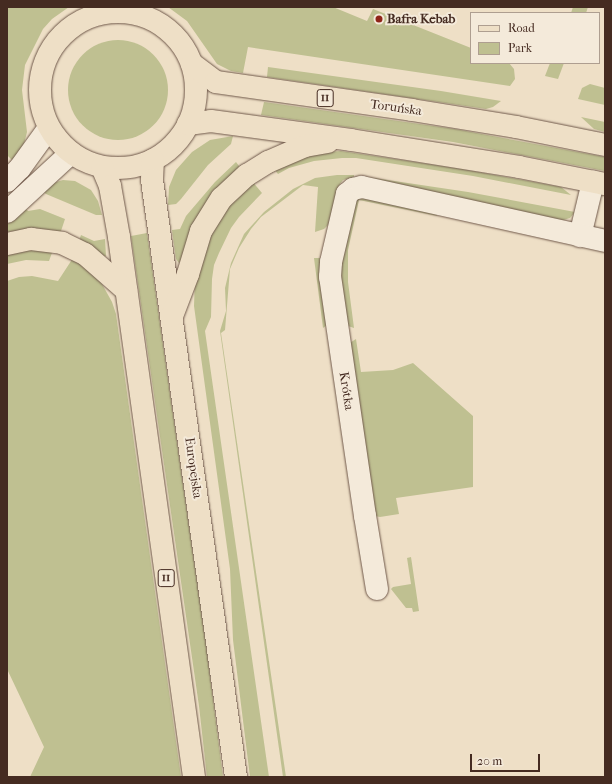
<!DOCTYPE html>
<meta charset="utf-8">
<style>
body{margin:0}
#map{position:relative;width:612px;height:784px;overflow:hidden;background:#eedfc6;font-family:"IM FELL French Canon",serif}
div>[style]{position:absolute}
.green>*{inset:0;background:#bfc091}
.round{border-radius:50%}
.roads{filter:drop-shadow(0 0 1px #6f584a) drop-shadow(0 0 1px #6f584a)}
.minor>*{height:22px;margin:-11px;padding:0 11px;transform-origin:11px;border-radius:11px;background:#f4eada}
.major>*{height:22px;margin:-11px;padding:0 11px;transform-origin:11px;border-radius:11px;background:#eedfc6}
.major>.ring{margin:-11px;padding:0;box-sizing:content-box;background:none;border:22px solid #eedfc6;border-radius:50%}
.dots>*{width:11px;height:11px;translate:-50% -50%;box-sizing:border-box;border:2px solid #f4eada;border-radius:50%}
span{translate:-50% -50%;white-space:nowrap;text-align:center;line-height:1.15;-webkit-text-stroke:4px #f4eada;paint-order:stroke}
.shield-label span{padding:1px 3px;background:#f4eada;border:1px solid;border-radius:3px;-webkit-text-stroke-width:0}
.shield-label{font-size:12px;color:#452b21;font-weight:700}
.poi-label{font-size:13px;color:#452b21;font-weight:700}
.left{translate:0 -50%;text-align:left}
.street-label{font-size:13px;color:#452b21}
.frame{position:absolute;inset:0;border:8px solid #452b21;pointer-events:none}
.legend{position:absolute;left:470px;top:12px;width:130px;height:52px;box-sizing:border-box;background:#f4eada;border:1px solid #ae9e90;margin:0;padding:5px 7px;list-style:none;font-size:12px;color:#452b21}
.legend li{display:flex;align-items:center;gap:8px;height:20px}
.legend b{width:20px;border:1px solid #ae9e90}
.scale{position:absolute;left:470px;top:754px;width:70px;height:18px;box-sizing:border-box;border:2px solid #452b21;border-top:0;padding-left:5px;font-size:12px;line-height:14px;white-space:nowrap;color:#452b21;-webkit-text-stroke:3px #f4eada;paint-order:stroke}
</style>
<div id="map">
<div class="green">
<i style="clip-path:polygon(7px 7px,69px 7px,52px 19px,43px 29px,25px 65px,22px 90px,27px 132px,24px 144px,14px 162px,7px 155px)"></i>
<i style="clip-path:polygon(168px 7px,333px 7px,367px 21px,373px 9px,471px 48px,471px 63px,509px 63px,514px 69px,515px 79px,510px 86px,248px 47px,243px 73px,231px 71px,217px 64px,187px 21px)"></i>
<i style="clip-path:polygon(573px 7px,588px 7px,586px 13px,571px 13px)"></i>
<i class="round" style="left:68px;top:40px;width:100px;height:100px"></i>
<i style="clip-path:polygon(550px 63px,564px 63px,558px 79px,545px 76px)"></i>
<i style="clip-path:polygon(268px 67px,441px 91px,501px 101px,493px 107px,486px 109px,267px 77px)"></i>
<i style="clip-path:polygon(590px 84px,605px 88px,605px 105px,578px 99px,582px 88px)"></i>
<i style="clip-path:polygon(264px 102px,455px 129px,605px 157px,605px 171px,453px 142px,261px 115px)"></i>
<i style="clip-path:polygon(581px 117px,605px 122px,605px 132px,594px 129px)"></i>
<i style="clip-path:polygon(233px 136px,231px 144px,208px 165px,181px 199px,176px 204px,168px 205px,169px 187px,176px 170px,192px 152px,210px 140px)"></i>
<i style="clip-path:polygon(341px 151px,462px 169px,561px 187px,571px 195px,473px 176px,356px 158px,342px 158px,314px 161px,289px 168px,278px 174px,273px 168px,299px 158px,328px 152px)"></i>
<i style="clip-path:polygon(236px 162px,242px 170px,179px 263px,176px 259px,172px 230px,180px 229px,186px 216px,215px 182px)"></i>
<i style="clip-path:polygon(337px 175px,354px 175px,354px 177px,343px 180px,340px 184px,330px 223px,324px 229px,315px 232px,318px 187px,303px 185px,261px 217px,251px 229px,239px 248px,230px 269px,225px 330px,221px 333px,286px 777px,283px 777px,220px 331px,226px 311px,225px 288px,231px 263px,244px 234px,264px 212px,293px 189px,315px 178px)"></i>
<i style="clip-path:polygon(361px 176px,468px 192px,575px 212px,570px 218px,560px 221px,361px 178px)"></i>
<i style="clip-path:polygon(63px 180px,75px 181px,91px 190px,98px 201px,102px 215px,96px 215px,46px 194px,41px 190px,53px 183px)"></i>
<i style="clip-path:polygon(252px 181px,262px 193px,239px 217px,231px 228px,219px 253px,214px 265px,212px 279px,211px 317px,205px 331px,269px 777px,250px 777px,233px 640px,230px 569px,194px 306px,195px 277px,198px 262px,220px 215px)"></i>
<i style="clip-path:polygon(362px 196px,437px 213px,437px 216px,359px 200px,348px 250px,348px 282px,354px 328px,345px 325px,339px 275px,356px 198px)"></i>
<i style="clip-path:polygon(24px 207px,28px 211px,40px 209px,65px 219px,60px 234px,16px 231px,7px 232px,7px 225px)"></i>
<i style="clip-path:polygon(147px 233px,206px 644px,223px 777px,207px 777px,199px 706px,131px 236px)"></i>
<i style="clip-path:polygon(81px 235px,94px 241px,105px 239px,106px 256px,103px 257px,79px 241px)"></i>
<i style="clip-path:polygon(13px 249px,53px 250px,49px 261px,26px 260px,7px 264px,7px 251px)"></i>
<i style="clip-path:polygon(73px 258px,94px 273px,102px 284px,112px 302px,116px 314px,181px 777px,30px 777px,44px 747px,7px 669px,7px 281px,19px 277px,32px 276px,58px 281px)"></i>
<i style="clip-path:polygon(314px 258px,321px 258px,327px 325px,323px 328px)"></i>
<i style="clip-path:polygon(356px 339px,361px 372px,393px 370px,413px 363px,473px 416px,473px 487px,396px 498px,399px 514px,380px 517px,375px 516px,348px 344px)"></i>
<i style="clip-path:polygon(411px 557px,419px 611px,413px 612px,412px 608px,406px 608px,391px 589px,393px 587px,411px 584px,407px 558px)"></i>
</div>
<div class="roads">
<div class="minor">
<i style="left:7px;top:181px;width:18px;rotate:-45deg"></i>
<i style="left:20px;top:168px;width:49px;rotate:-54.1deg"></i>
<i style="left:7px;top:212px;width:87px;rotate:-42.7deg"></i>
<i style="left:580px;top:236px;width:56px;rotate:-76.5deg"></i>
<i style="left:377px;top:589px;width:74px;rotate:-99.3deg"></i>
<i style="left:365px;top:516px;width:242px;rotate:-98.3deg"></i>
<i style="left:330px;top:277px;width:15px;rotate:-86deg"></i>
<i style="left:331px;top:262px;width:70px;rotate:-76.8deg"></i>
<i style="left:347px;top:194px;width:8px;rotate:-40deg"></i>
<i style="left:353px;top:189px;width:9px;rotate:-13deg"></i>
<i style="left:362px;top:187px;width:249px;rotate:12.5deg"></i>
</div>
<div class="major">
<i class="ring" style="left:40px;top:12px;width:134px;height:134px"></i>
<i style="left:192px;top:64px;width:30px;rotate:37deg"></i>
<i style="left:216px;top:82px;width:198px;rotate:8.1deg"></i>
<i style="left:412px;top:110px;width:105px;rotate:9.3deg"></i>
<i style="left:516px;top:127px;width:91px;rotate:11.4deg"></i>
<i style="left:188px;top:124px;width:23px;rotate:-7deg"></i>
<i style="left:211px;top:121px;width:141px;rotate:7.7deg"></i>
<i style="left:351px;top:140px;width:170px;rotate:9.1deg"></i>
<i style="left:519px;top:167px;width:88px;rotate:11.2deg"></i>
<i style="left:153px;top:160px;width:20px;rotate:93deg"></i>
<i style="left:152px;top:180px;width:603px;rotate:81.99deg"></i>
<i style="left:102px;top:167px;width:21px;rotate:67deg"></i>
<i style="left:110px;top:186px;width:52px;rotate:80deg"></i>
<i style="left:119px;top:237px;width:545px;rotate:82.09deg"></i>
<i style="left:7px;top:244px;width:25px;rotate:-12deg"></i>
<i style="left:31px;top:239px;width:31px;rotate:7deg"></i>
<i style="left:62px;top:243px;width:25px;rotate:26deg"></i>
<i style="left:85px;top:254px;width:55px;rotate:41.3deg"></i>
<i style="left:172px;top:316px;width:45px;rotate:-69.1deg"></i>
<i style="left:188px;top:274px;width:45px;rotate:-73.2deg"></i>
<i style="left:201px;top:231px;width:39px;rotate:-58deg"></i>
<i style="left:222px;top:198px;width:34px;rotate:-43deg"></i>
<i style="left:247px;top:175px;width:25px;rotate:-32deg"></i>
<i style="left:268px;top:162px;width:40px;rotate:-23.4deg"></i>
<i style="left:305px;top:146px;width:23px;rotate:-10deg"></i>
</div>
</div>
<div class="dots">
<i style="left:379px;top:19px;background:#8f2418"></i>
</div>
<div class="shield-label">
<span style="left:325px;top:98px">11</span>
<span style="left:166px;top:578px">11</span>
</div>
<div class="poi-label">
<span class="left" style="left:387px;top:19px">Bafra Kebab</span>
</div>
<div class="street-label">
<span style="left:396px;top:108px;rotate:8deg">Toruńska</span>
<span style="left:346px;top:391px;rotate:81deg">Krótka</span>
<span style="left:193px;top:468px;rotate:82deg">Europejska</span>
</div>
<div class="frame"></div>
<ul class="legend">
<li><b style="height:5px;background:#eedfc6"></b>Road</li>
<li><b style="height:11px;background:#bfc091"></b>Park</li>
</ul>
<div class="scale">20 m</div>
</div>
